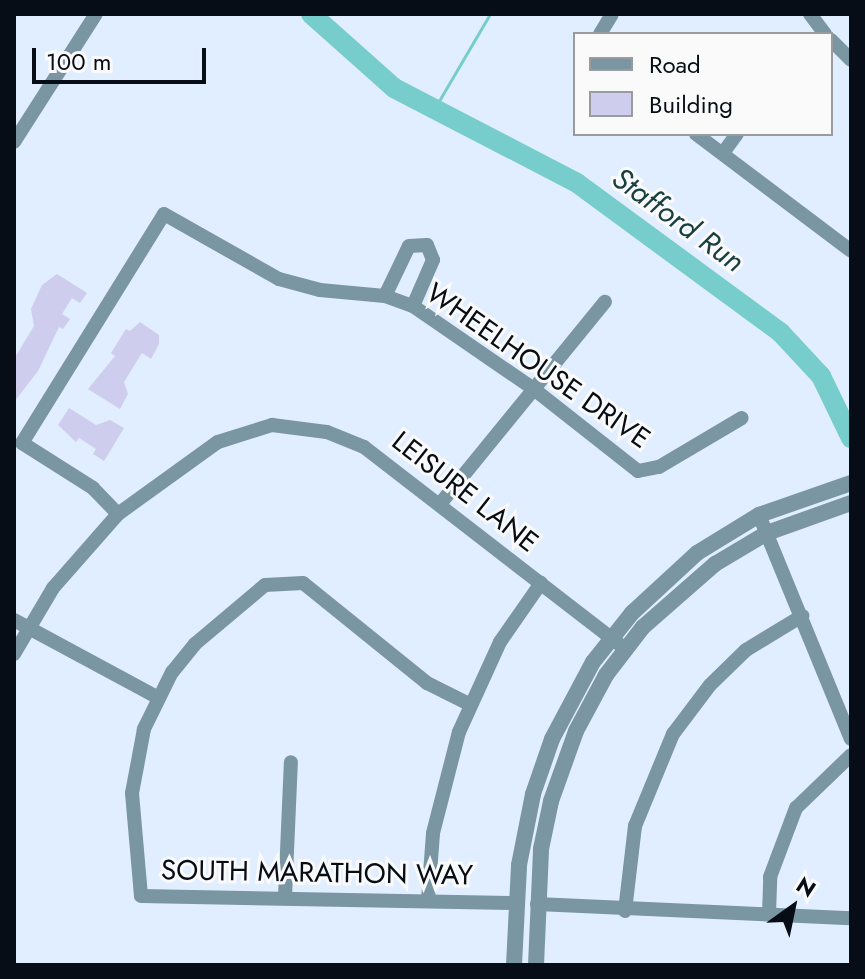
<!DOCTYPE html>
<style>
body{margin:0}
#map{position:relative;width:865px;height:979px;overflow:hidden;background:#e1eeff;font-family:Jost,sans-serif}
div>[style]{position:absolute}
.stream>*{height:3px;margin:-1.5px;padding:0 1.5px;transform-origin:1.5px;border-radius:1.5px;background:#7cc}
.river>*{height:20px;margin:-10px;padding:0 10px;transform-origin:10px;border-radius:10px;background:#7cc}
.building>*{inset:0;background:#cecded}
.minor>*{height:14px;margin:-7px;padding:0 7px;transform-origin:7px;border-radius:7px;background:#7996a2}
.tertiary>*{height:16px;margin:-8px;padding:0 8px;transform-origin:8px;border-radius:8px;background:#7996a2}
span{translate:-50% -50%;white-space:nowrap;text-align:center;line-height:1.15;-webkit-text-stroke:6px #fafafa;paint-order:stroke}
.street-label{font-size:28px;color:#070d16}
.water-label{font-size:30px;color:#184040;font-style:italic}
.frame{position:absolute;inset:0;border:16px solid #070d16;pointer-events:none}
.legend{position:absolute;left:573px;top:32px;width:260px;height:104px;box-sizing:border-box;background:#fafafa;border:2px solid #999b9f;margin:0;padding:10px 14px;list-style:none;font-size:24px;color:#070d16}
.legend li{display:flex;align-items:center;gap:16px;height:40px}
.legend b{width:40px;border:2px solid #999b9f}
.north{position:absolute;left:753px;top:867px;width:80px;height:80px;-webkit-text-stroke:6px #fafafa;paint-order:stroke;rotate:33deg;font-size:22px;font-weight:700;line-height:32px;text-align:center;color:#070d16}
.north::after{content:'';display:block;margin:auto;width:28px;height:36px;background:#070d16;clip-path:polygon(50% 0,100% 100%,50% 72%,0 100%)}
.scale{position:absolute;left:32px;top:48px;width:174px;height:36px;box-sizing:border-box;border:4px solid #070d16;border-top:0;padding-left:10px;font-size:24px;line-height:28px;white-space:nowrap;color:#070d16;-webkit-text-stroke:6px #fafafa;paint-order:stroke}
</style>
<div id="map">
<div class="stream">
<i style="left:433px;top:111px;width:113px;rotate:-59.6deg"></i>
</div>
<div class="river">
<i style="left:311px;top:14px;width:111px;rotate:41.7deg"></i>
<i style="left:394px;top:88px;width:206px;rotate:27.4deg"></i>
<i style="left:577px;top:183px;width:253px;rotate:36.3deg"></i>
<i style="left:781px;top:333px;width:59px;rotate:47.1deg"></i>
<i style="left:821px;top:376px;width:69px;rotate:64.2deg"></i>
</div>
<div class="building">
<i style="clip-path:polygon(57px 274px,87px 293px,80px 303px,72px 298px,62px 314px,70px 319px,63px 329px,59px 327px,38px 371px,14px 402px,14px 359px,34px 326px,31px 309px,42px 285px)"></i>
<i style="clip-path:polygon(140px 322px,159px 335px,159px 344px,151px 359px,142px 353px,124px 382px,128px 394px,120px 409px,88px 389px,115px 356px,111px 353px,126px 329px,130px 331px)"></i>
<i style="clip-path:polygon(69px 408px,96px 425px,110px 420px,124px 428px,104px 461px,93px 454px,96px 449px,79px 438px,76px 442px,58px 425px)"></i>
</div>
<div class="minor">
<i style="left:810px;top:14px;width:25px;rotate:53deg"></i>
<i style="left:600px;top:34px;width:23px;rotate:-59deg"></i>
<i style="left:831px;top:40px;width:28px;rotate:45deg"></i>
<i style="left:696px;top:134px;width:194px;rotate:37deg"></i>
<i style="left:14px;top:142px;width:152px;rotate:-57.4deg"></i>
<i style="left:723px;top:153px;width:24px;rotate:-54deg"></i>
<i style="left:385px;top:296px;width:55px;rotate:-64.4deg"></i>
<i style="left:409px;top:246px;width:18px;rotate:-3deg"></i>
<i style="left:427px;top:245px;width:16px;rotate:68deg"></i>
<i style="left:433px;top:260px;width:50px;rotate:113.5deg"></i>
<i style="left:440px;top:504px;width:261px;rotate:-50.8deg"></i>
<i style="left:118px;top:514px;width:36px;rotate:-134deg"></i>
<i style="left:93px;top:488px;width:84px;rotate:-147.6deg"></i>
<i style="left:22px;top:443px;width:269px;rotate:-58.2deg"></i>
<i style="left:164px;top:214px;width:132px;rotate:29.5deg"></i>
<i style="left:279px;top:279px;width:42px;rotate:15deg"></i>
<i style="left:320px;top:290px;width:65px;rotate:5.3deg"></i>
<i style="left:385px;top:296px;width:30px;rotate:20deg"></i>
<i style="left:413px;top:306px;width:148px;rotate:34.5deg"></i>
<i style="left:535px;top:390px;width:131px;rotate:38.2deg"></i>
<i style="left:638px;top:471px;width:21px;rotate:-11deg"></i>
<i style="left:659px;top:467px;width:96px;rotate:-30.6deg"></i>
<i style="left:759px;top:515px;width:242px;rotate:67.7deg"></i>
<i style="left:14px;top:620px;width:162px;rotate:28.3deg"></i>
<i style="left:14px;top:654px;width:77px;rotate:-59.4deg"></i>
<i style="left:53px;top:588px;width:98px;rotate:-48.7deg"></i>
<i style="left:118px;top:514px;width:123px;rotate:-35.8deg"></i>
<i style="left:218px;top:442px;width:57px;rotate:-17.5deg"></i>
<i style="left:272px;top:425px;width:55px;rotate:7.3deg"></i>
<i style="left:327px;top:432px;width:40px;rotate:22deg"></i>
<i style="left:364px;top:447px;width:330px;rotate:37.7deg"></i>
<i style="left:469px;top:704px;width:47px;rotate:-153.4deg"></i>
<i style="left:427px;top:683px;width:159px;rotate:-141.1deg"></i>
<i style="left:303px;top:583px;width:38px;rotate:177deg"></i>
<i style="left:265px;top:585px;width:92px;rotate:139.9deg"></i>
<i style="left:195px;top:644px;width:36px;rotate:129deg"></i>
<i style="left:172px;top:672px;width:64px;rotate:116.2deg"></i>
<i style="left:144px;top:729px;width:65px;rotate:100.6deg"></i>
<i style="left:132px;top:793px;width:103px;rotate:85deg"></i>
<i style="left:141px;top:896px;width:376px;rotate:1.1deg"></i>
<i style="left:285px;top:897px;width:135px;rotate:-87.5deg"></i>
<i style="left:428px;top:900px;width:67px;rotate:-85.7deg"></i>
<i style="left:433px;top:833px;width:104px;rotate:-75.6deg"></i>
<i style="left:459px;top:732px;width:99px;rotate:-65.5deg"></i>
<i style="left:500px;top:642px;width:72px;rotate:-55.2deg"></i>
<i style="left:537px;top:904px;width:314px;rotate:2.6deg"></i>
<i style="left:625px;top:911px;width:86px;rotate:-83.3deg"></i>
<i style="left:635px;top:826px;width:100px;rotate:-67.6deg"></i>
<i style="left:673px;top:734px;width:61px;rotate:-52.9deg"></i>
<i style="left:710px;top:685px;width:50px;rotate:-44.2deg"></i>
<i style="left:746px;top:650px;width:66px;rotate:-31.3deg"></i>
<i style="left:769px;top:914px;width:37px;rotate:-88deg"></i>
<i style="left:770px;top:877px;width:74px;rotate:-69.4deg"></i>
<i style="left:796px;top:808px;width:76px;rotate:-43.9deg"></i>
</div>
<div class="tertiary">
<i style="left:514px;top:965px;width:100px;rotate:-87.1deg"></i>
<i style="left:519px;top:865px;width:72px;rotate:-78.8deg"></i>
<i style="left:533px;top:794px;width:58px;rotate:-70.9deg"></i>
<i style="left:552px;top:739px;width:87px;rotate:-62deg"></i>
<i style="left:593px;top:662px;width:63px;rotate:-51.5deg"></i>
<i style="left:632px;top:613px;width:88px;rotate:-42.7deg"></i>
<i style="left:697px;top:553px;width:73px;rotate:-31.5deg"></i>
<i style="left:759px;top:515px;width:97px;rotate:-19.2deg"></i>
<i style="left:536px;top:965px;width:116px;rotate:-87.5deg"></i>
<i style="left:541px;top:849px;width:49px;rotate:-78.2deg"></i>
<i style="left:551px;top:801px;width:74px;rotate:-70.3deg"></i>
<i style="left:576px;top:731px;width:64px;rotate:-61.8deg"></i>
<i style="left:606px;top:675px;width:61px;rotate:-52.4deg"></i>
<i style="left:643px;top:627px;width:96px;rotate:-41.2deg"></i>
<i style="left:715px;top:564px;width:61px;rotate:-30.8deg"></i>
<i style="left:767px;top:533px;width:89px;rotate:-19.7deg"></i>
</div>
<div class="street-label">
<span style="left:538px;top:366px;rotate:35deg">WHEELHOUSE DRIVE</span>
<span style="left:465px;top:492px;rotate:38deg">LEISURE LANE</span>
<span style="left:317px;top:873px;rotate:1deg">SOUTH MARATHON WAY</span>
</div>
<div class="water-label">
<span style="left:678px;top:220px;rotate:36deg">Stafford Run</span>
</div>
<div class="frame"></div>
<ul class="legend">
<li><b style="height:10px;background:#7996a2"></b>Road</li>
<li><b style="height:22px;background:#cecded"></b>Building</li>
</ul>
<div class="north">N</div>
<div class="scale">100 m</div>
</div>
